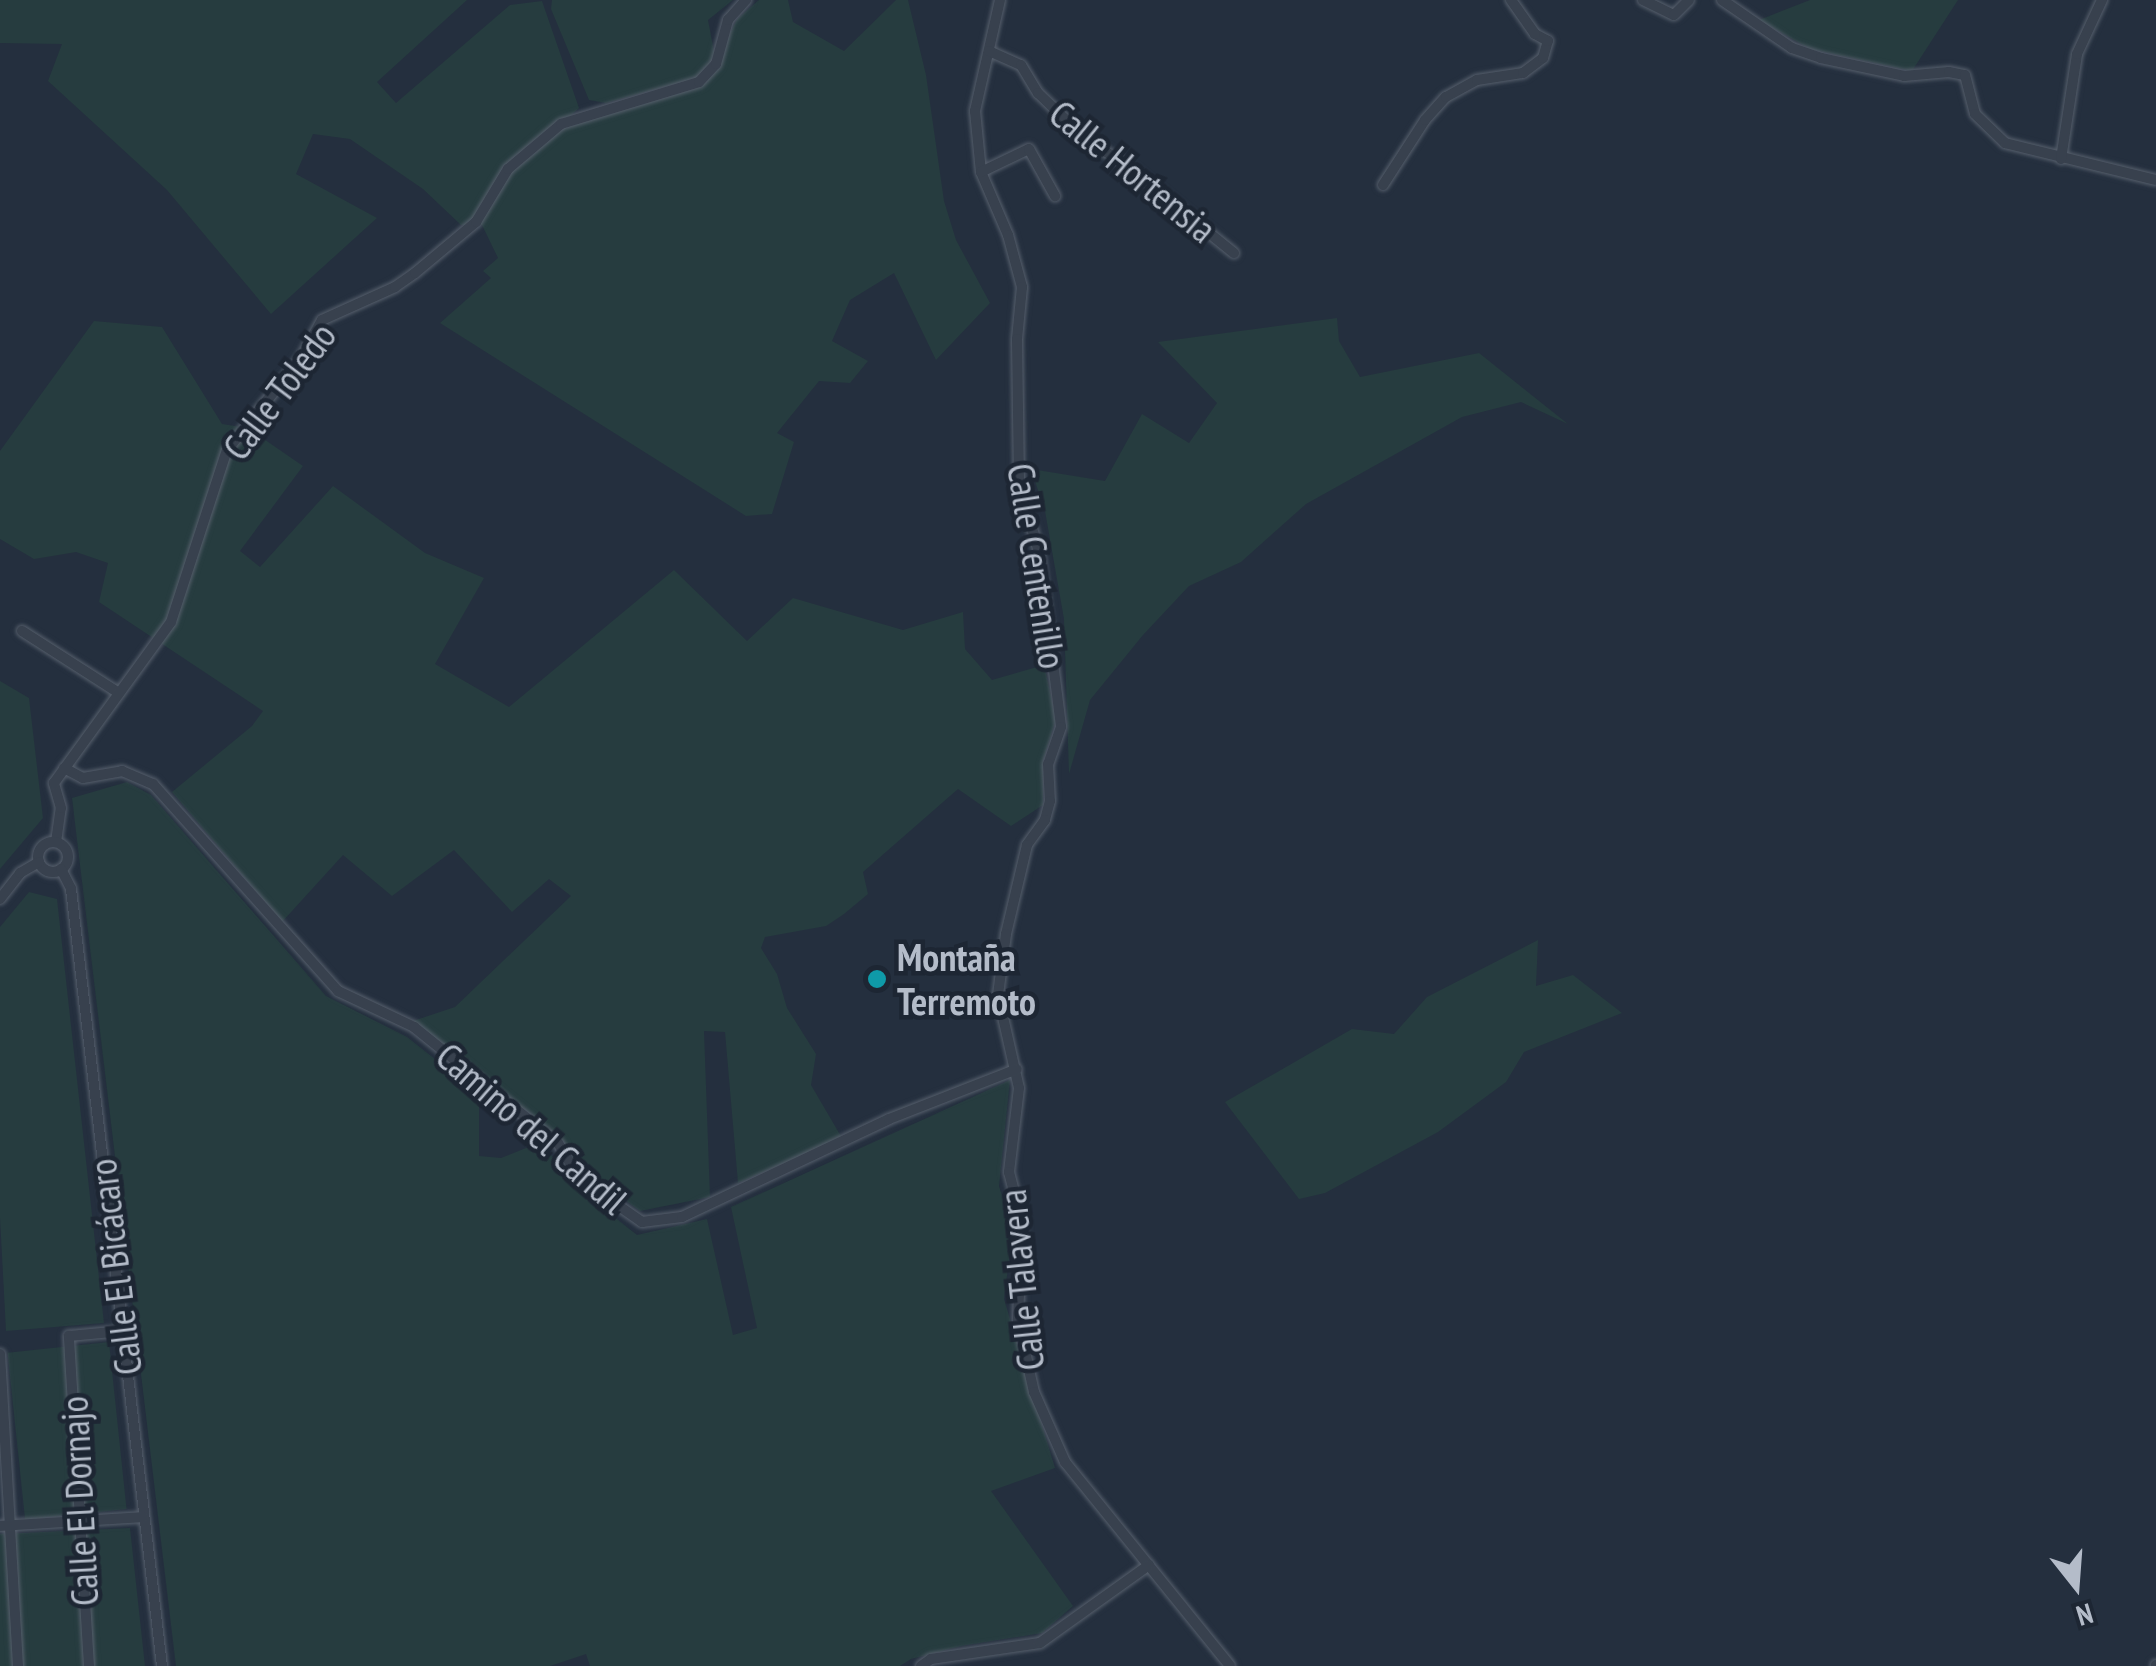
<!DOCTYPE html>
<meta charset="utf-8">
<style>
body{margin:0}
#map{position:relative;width:2156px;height:1666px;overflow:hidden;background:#242f3e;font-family:"PT Sans Narrow",sans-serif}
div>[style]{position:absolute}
.green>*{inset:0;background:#263c3f;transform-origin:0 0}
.roads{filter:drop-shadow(0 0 2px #565f6c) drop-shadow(0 0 2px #565f6c)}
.minor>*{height:10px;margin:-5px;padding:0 5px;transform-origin:5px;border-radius:5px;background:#38414e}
.minor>.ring{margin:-5px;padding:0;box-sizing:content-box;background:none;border:10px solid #38414e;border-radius:50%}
.dots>*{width:28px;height:28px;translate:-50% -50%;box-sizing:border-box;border:5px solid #1d2633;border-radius:50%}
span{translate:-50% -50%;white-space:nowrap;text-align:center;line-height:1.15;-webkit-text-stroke:9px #1d2633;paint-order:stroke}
.street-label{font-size:38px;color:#b4bcc9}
.poi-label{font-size:38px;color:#b4bcc9;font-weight:700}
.left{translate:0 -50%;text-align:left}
.north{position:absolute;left:2026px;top:1536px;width:100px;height:100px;-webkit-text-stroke:8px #1d2633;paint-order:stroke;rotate:163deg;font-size:28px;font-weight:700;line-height:40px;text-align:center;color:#b4bcc9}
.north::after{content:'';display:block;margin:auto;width:35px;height:45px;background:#b4bcc9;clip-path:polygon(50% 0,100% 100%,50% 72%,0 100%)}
</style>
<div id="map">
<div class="green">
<i style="clip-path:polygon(0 0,467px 0,377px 82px,396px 103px,510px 5px,542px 1px,579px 108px,564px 122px,699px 82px,712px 66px,696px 78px,606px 103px,589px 100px,551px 9px,552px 0,733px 0,708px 20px,716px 62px,737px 19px,759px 0,788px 0,793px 22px,844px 51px,896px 0,908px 0,926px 75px,944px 201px,956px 240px,990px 303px,936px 360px,894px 273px,850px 300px,832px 341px,868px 361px,850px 383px,819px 381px,777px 433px,794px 442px,772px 514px,746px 516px,440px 323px,491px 278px,483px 271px,498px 258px,482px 225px,461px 225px,423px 189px,350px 139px,313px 134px,296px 174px,377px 218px,271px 314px,167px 190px,48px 81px,62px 44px,0 43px)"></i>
<i style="clip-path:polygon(1810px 0,1958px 0,1912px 71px,1810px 49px,1759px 20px)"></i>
<i style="clip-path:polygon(1337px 318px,1339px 341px,1360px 377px,1479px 353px,1568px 424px,1521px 402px,1462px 417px,1306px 504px,1241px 562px,1189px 586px,1143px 635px,1090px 700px,1069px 774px,1064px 619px,1045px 511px,1031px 469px,1105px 481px,1142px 414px,1189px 443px,1217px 403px,1158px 342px)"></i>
<i style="clip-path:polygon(94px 321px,162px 327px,222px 424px,248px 428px,303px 466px,240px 551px,260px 567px,333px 486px,425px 553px,484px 578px,435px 664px,509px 707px,674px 570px,747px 641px,793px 598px,903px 630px,963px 612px,965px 649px,992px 680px,1044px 665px,1056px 719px,1043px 761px,1043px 805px,1011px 826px,958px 789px,863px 872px,868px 894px,844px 914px,826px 926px,765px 937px,761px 948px,777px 974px,787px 1008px,816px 1054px,811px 1085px,842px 1138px,738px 1183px,725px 1032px,704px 1031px,710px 1197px,640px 1211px,588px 1173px,410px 1022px,455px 1007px,571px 896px,549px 879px,512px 912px,454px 850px,392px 896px,343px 855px,282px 922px,172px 792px,252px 726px,263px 711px,99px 602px,108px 563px,76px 552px,34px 559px,0 539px,0 451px)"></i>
<i style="clip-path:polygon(0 681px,29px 698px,43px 818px,0 869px)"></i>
<i style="clip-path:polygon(127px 782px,151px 795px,326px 996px,407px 1037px,479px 1094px,479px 1156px,501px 1158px,541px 1142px,573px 1184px,637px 1235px,707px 1219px,733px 1335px,757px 1328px,731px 1207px,1010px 1080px,999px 1186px,1013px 1230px,1004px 1299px,1055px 1468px,991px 1491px,1073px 1606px,1042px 1633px,961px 1646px,911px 1659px,900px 1666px,590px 1666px,586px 1654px,550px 1666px,176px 1666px,72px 798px)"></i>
<i style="clip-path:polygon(29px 892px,57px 899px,104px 1323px,6px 1331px,0 1218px,0 927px)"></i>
<i style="clip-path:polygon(1538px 940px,1536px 986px,1573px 975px,1622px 1013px,1524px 1052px,1506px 1082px,1438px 1132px,1325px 1193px,1299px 1199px,1225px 1102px,1352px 1029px,1394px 1034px,1427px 997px)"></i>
<i style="left:109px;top:1342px;width:168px;height:102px;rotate:84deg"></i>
<i style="clip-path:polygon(130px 1528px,145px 1666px,0 1666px,0 1534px)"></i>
</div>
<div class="roads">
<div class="minor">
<i style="left:1000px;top:0;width:114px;rotate:102.7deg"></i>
<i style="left:975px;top:111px;width:61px;rotate:84.4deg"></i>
<i style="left:981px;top:172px;width:69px;rotate:66.8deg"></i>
<i style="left:1008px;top:235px;width:54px;rotate:74.9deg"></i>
<i style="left:1022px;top:287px;width:52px;rotate:95.5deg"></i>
<i style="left:1017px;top:339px;width:145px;rotate:89.2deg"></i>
<i style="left:1019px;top:484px;width:71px;rotate:73.6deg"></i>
<i style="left:1039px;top:552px;width:176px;rotate:82.8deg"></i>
<i style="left:1061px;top:727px;width:39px;rotate:109deg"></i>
<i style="left:1048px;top:764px;width:37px;rotate:87deg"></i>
<i style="left:1050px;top:801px;width:20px;rotate:105deg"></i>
<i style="left:1045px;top:820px;width:31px;rotate:126deg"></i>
<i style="left:1027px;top:845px;width:91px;rotate:103.3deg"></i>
<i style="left:1006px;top:934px;width:62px;rotate:97.5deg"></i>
<i style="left:998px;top:995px;width:95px;rotate:77.3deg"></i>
<i style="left:1019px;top:1088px;width:85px;rotate:96.8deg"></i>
<i style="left:1009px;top:1172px;width:53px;rotate:75.7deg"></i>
<i style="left:1022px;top:1223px;width:97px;rotate:92.4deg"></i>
<i style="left:1018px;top:1320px;width:74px;rotate:77.5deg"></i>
<i style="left:1034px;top:1392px;width:77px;rotate:66.1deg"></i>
<i style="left:1065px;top:1462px;width:262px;rotate:51deg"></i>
<i style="left:1643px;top:0;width:34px;rotate:26deg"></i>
<i style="left:1674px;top:15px;width:21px;rotate:-45deg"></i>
<i style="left:1722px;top:0;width:85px;rotate:34.4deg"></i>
<i style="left:1792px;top:48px;width:31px;rotate:19deg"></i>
<i style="left:1821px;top:58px;width:85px;rotate:12.2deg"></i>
<i style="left:1904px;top:76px;width:45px;rotate:-5.1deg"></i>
<i style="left:1949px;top:72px;width:16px;rotate:11deg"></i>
<i style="left:1965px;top:75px;width:40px;rotate:75.6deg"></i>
<i style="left:1975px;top:114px;width:42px;rotate:44deg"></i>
<i style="left:2005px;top:143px;width:155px;rotate:13.8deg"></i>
<i style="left:989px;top:51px;width:35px;rotate:24deg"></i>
<i style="left:1021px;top:65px;width:33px;rotate:59deg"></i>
<i style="left:1038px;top:93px;width:68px;rotate:43.8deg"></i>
<i style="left:1087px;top:140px;width:38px;rotate:32deg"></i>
<i style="left:1119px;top:160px;width:148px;rotate:39deg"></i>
<i style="left:2061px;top:159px;width:106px;rotate:-81.3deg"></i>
<i style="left:2077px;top:54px;width:60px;rotate:-65.2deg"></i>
<i style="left:981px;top:172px;width:53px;rotate:-25.6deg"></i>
<i style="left:1029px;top:149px;width:54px;rotate:61deg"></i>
<i style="left:1383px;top:185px;width:77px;rotate:-57.1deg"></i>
<i style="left:1425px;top:120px;width:31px;rotate:-48deg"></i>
<i style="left:1446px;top:97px;width:35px;rotate:-29deg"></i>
<i style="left:1477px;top:80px;width:47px;rotate:-8.7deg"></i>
<i style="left:1523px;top:73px;width:25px;rotate:-37deg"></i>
<i style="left:1543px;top:58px;width:18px;rotate:-74deg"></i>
<i style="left:1548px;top:41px;width:15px;rotate:-152deg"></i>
<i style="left:1535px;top:34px;width:42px;rotate:-125.2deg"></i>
<i style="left:22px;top:631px;width:115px;rotate:32.6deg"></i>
<i style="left:64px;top:768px;width:21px;rotate:28deg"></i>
<i style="left:83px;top:778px;width:40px;rotate:-10deg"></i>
<i style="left:122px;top:771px;width:34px;rotate:23deg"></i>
<i style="left:153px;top:784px;width:278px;rotate:48.2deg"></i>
<i style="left:338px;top:991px;width:84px;rotate:25.3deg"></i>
<i style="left:414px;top:1027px;width:185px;rotate:38.9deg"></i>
<i style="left:558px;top:1143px;width:41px;rotate:59deg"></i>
<i style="left:579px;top:1178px;width:77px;rotate:34.9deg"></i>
<i style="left:642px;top:1222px;width:40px;rotate:-7.1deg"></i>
<i style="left:682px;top:1217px;width:229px;rotate:-25.3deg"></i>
<i style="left:889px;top:1119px;width:137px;rotate:-21.3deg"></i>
<i style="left:56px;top:842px;width:34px;rotate:-82deg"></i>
<i style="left:61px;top:808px;width:26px;rotate:-106deg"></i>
<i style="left:54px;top:783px;width:199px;rotate:-54deg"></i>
<i style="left:171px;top:622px;width:181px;rotate:-72deg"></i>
<i style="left:227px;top:450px;width:118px;rotate:-51.2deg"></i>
<i style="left:301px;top:358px;width:43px;rotate:-61.1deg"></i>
<i style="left:322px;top:320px;width:80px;rotate:-24.3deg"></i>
<i style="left:395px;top:287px;width:24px;rotate:-35deg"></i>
<i style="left:415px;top:273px;width:80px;rotate:-39.9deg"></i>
<i style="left:476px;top:222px;width:62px;rotate:-58.9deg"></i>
<i style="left:508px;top:169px;width:70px;rotate:-40.3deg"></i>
<i style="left:561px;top:124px;width:144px;rotate:-16.9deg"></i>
<i style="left:699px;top:82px;width:25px;rotate:-47deg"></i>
<i style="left:716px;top:64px;width:46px;rotate:-74.7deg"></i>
<i style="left:728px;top:20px;width:27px;rotate:-48deg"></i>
<i class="ring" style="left:38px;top:842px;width:20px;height:20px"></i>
<i style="left:61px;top:869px;width:22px;rotate:63deg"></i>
<i style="left:71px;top:889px;width:782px;rotate:83.32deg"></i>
<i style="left:0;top:899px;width:33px;rotate:-52deg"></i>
<i style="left:20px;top:873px;width:22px;rotate:-30deg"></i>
<i style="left:0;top:1354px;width:313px;rotate:86.7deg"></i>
<i style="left:0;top:1526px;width:144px;rotate:-3.6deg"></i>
<i style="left:89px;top:1666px;width:331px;rotate:-93.5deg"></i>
<i style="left:69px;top:1336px;width:54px;rotate:-5.3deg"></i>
<i style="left:921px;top:1666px;width:12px;rotate:-35deg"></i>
<i style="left:931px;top:1659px;width:110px;rotate:-8.4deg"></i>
<i style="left:1040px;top:1643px;width:134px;rotate:-35.6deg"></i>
<i style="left:2156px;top:1666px;width:1px;rotate:-90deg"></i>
</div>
</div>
<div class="dots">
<i style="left:877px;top:979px;background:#0f9aa8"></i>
</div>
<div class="street-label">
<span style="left:1133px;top:171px;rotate:39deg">Calle Hortensia</span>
<span style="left:279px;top:391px;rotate:-53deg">Calle Toledo</span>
<span style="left:1037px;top:566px;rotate:81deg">Calle Centenillo</span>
<span style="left:532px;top:1128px;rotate:41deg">Camino del Candil</span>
<span style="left:115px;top:1267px;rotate:-97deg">Calle El Bicácaro</span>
<span style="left:1021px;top:1280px;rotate:-96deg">Calle Talavera</span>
<span style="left:79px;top:1501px;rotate:-93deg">Calle El Dornajo</span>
</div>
<div class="poi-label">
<span class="left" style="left:897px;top:979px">Montaña<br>Terremoto</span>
</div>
<div class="north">N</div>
</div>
